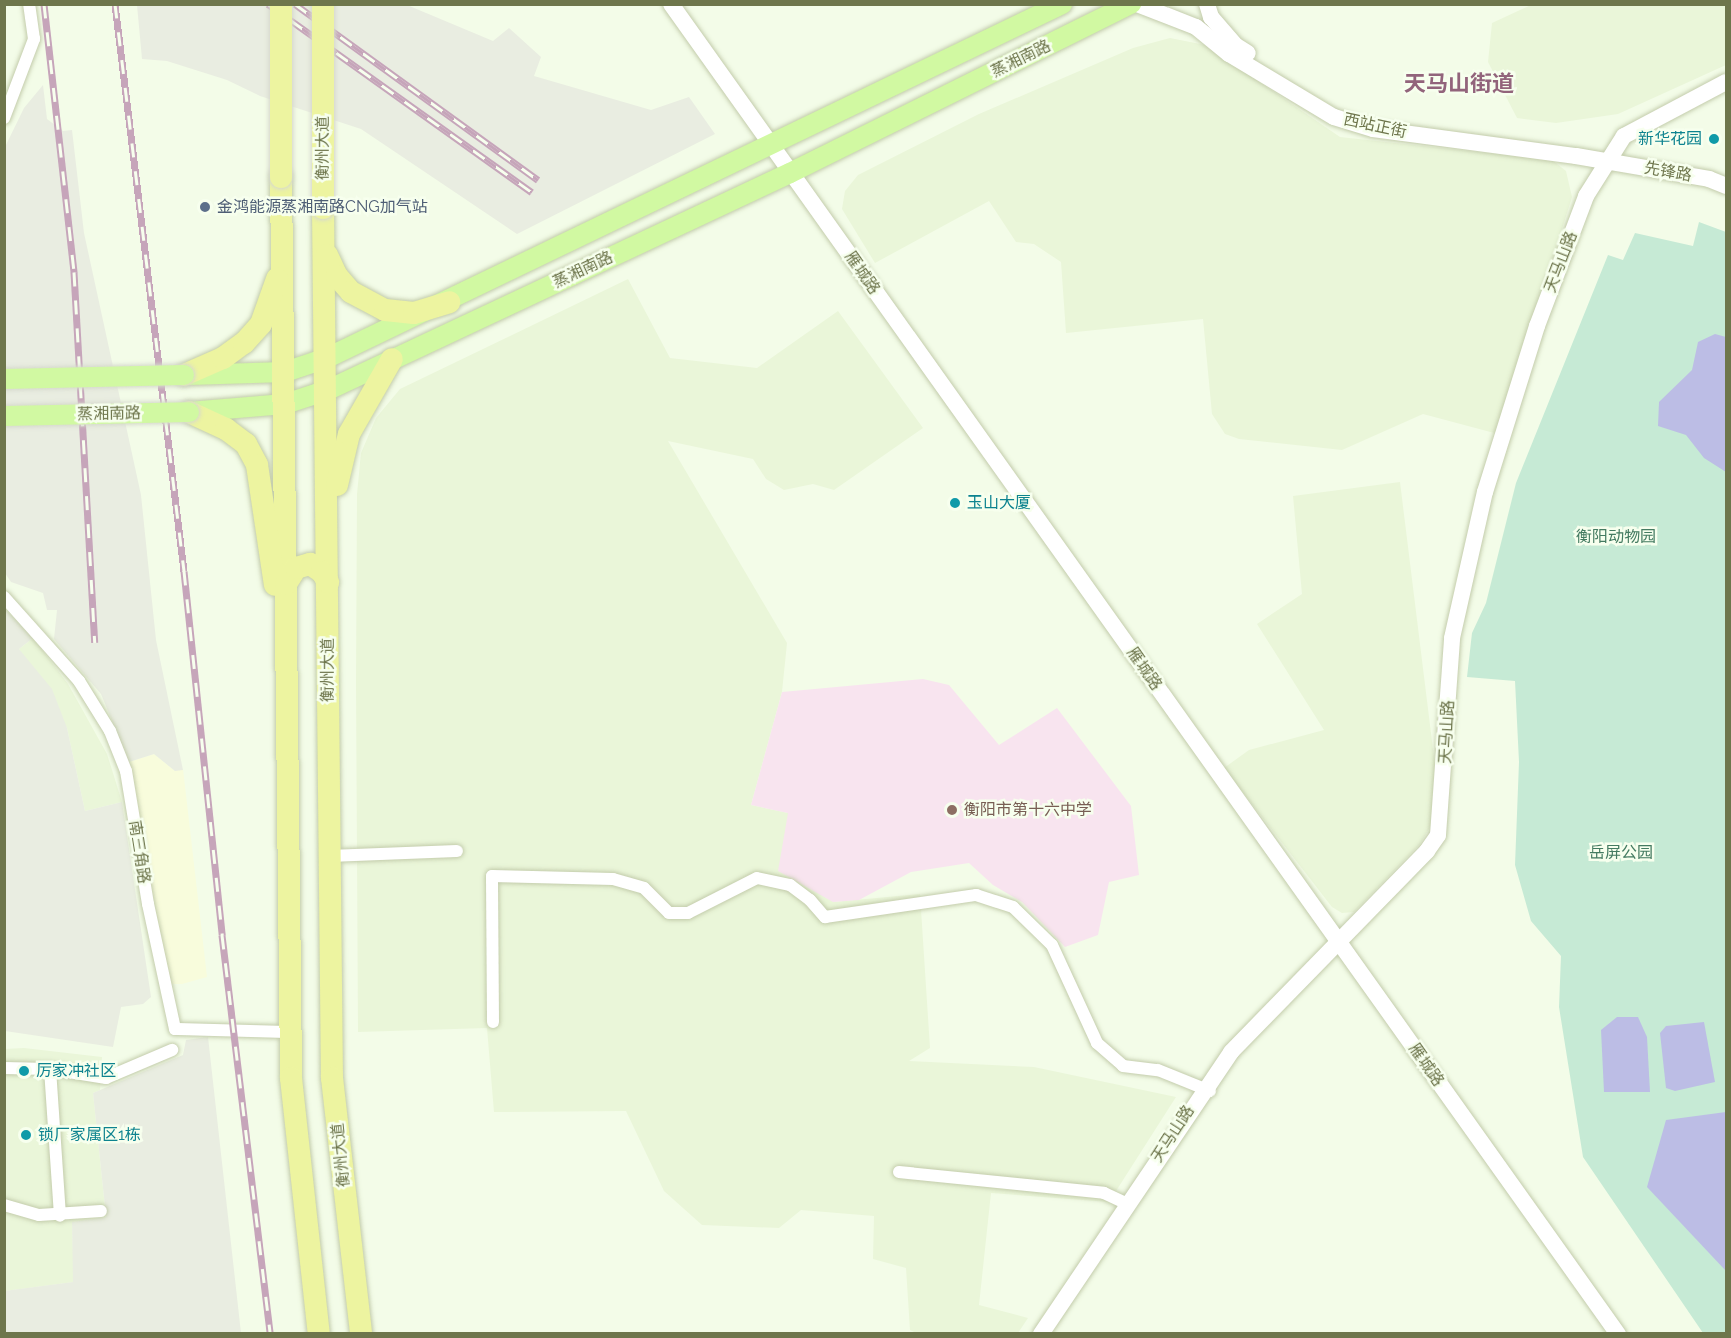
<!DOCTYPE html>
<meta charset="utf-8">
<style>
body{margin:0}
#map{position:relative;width:1731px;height:1338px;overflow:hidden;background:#f3fce8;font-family:Raleway,"Noto Sans SC",sans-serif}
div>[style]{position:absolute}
.residential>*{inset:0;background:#eaf6d9}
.commercial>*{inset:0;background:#f8fcdc}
.industrial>*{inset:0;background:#e9ede1}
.education>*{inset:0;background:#f8e4ef}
.green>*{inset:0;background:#c6ead5}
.water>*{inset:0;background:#bcbde5}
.roads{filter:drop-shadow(0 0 2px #c3ccab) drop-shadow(0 0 2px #c3ccab)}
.street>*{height:12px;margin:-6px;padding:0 6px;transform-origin:6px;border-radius:6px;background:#fff}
.secondary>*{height:16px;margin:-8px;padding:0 8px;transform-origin:8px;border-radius:8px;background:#fff}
.primary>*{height:20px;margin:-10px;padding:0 10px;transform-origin:10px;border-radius:10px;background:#d1f9a2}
.highway>*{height:22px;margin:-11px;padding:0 11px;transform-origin:11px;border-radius:11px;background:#edf4a0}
.rail>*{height:7px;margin-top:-3.5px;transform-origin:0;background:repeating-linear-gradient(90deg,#f7ffee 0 14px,#c6a5ba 0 28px);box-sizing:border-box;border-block:2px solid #c6a5ba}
.bridges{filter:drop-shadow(0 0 2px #d6d9cd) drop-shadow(0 0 2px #d6d9cd)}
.primary-bridge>*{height:20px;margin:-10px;padding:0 10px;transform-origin:10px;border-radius:10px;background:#d1f9a2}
.highway-bridge>*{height:22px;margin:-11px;padding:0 11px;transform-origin:11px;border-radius:11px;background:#edf4a0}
.dots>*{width:16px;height:16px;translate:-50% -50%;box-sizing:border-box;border:3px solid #f7ffee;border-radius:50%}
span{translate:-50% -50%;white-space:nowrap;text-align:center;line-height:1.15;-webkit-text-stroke:5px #f7ffee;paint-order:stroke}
.street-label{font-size:16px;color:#6e764c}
.culture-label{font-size:16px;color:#0d838f}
.right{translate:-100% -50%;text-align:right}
.left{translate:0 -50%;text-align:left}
.service-label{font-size:16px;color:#4e5e75}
.park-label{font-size:16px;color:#447b61}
.education-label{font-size:16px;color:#785e54}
.district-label{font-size:22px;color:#92647b;font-weight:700}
.frame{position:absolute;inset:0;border:6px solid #6e764c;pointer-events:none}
</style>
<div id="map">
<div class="residential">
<i style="clip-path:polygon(1531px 5px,1726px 5px,1726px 65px,1618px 114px,1556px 123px,1517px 118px,1488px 62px,1492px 23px)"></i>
<i style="clip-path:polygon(1170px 38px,1205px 45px,1340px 137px,1552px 160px,1566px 171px,1572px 197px,1498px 434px,1423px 414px,1342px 450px,1239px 439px,1225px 434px,1212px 414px,1203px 319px,1066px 333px,1061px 262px,1034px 244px,1016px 242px,989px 201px,875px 263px,842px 209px,845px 191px,858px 175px,979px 114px,1133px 48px)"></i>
<i style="clip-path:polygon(628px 279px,670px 358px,757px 368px,838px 311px,923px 428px,834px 490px,813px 484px,784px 490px,766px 479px,753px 459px,668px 441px,787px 643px,782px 692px,751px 805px,788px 813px,833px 902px,920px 894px,930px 1048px,909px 1061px,1034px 1067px,1176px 1097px,1109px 1202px,991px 1193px,979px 1305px,1028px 1318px,1018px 1333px,916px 1333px,910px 1330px,906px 1268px,873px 1259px,874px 1216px,801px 1210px,779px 1228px,702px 1225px,664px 1191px,626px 1111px,494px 1112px,487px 1028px,358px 1032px,356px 682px,357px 494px,361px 453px,376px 418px,400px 389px)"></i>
<i style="clip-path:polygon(1400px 482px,1439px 798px,1433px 822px,1420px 844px,1354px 912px,1342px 913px,1332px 907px,1224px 768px,1249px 750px,1324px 730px,1257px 624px,1302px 594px,1293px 496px)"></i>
<i style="clip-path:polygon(33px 638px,68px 684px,107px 754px,122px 802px,85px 811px,67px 728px,19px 649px)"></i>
<i style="clip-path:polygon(24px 1048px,102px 1057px,100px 1090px,93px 1093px,106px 1217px,72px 1223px,74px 1282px,5px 1291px,4px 1049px)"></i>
</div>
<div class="commercial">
<i style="clip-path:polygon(154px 754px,175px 771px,183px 769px,207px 977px,182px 984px,169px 984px,129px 762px)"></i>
</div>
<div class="industrial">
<i style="clip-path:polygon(137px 5px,407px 5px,493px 41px,509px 28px,541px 57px,534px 76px,651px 110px,689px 97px,715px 134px,517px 234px,361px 129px,260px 96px,227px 80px,167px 61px,142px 59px)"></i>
<i style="clip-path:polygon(43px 85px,47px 119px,63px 131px,72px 130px,84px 233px,141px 495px,156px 640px,183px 770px,175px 771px,154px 754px,129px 762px,101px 694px,54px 639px,57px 610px,47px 610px,43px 593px,11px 582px,5px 573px,5px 147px,24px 108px)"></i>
<i style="clip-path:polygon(4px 608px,33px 638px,19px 649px,52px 689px,67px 728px,85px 811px,122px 802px,151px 997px,143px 1004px,121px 1007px,113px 1047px,5px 1031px)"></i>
<i style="clip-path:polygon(208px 1037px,241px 1333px,5px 1333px,4px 1291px,73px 1282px,72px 1222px,106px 1217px,93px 1093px,183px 1055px,186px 1040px)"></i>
</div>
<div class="education">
<i style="clip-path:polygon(923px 679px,949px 685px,999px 745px,1057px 708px,1131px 806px,1139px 875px,1109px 882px,1098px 935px,1065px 947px,1022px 902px,993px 885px,969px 863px,911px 872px,859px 900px,833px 902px,778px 871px,788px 813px,751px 805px,782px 692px)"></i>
</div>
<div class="green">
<i style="clip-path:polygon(1699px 222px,1726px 232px,1726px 1333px,1703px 1333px,1583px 1157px,1559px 1007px,1561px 956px,1531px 921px,1515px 865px,1519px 762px,1515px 681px,1467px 677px,1472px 633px,1486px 603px,1516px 483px,1608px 255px,1623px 260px,1635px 233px,1693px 246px)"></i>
</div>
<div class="water">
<i style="clip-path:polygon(1715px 334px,1726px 337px,1726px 472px,1704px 458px,1686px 435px,1658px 426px,1659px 402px,1692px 370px,1698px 342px)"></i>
<i style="clip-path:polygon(1617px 1017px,1638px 1017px,1647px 1037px,1650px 1092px,1604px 1092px,1601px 1030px)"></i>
<i style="clip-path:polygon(1704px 1022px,1715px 1082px,1675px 1091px,1666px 1088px,1660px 1033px,1666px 1026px)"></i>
<i style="clip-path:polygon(1726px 1112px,1726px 1271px,1647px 1187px,1666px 1120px)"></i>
</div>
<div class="roads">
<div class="street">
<i style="left:4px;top:118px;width:85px;rotate:-69.2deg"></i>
<i style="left:34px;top:39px;width:35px;rotate:-98deg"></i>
<i style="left:4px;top:597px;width:113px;rotate:48.2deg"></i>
<i style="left:79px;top:681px;width:59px;rotate:58.2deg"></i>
<i style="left:110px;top:731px;width:43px;rotate:68.2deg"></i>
<i style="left:126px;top:771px;width:135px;rotate:80.6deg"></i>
<i style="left:148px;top:904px;width:128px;rotate:77.8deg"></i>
<i style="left:175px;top:1029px;width:115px;rotate:1.5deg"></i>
<i style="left:329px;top:856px;width:128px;rotate:-2.2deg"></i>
<i style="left:493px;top:1022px;width:146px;rotate:-90.4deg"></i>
<i style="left:492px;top:876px;width:121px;rotate:1.4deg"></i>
<i style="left:613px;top:879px;width:32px;rotate:16deg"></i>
<i style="left:644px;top:888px;width:35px;rotate:45deg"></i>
<i style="left:669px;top:913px;width:19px"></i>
<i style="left:688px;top:913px;width:77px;rotate:-26.9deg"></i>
<i style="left:757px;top:878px;width:34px;rotate:12deg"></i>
<i style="left:790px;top:885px;width:25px;rotate:37deg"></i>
<i style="left:810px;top:900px;width:23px;rotate:49deg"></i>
<i style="left:825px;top:917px;width:153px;rotate:-8.3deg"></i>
<i style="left:976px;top:895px;width:39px;rotate:18deg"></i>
<i style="left:1013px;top:907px;width:54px;rotate:44.3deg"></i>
<i style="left:1052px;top:945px;width:108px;rotate:65.3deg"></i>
<i style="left:1097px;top:1043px;width:35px;rotate:41deg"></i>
<i style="left:1123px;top:1066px;width:35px;rotate:7deg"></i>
<i style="left:1158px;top:1070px;width:56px;rotate:22deg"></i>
<i style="left:4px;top:1068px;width:46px;rotate:1.2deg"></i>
<i style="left:50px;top:1069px;width:57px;rotate:9.1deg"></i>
<i style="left:106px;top:1078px;width:72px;rotate:-23deg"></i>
<i style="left:50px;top:1069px;width:147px;rotate:86.1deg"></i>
<i style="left:899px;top:1172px;width:206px;rotate:5.8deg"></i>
<i style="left:1104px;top:1193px;width:26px;rotate:25deg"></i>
<i style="left:4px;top:1205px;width:36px;rotate:16deg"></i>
<i style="left:39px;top:1215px;width:62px;rotate:-3.7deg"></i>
</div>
<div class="secondary">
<i style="left:671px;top:4px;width:1633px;rotate:54.55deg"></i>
<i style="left:1137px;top:4px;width:63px;rotate:21.3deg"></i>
<i style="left:1196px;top:27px;width:43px;rotate:39.3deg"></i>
<i style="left:1229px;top:54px;width:122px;rotate:31deg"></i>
<i style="left:1334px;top:117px;width:41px;rotate:17.1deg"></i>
<i style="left:1373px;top:129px;width:205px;rotate:7.6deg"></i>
<i style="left:1576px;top:156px;width:135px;rotate:9.8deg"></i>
<i style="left:1709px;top:179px;width:18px;rotate:22deg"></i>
<i style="left:1207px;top:4px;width:14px;rotate:73deg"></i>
<i style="left:1211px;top:17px;width:37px;rotate:49deg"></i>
<i style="left:1235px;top:45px;width:15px;rotate:32deg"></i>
<i style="left:1041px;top:1334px;width:340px;rotate:-56deg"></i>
<i style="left:1231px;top:1052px;width:281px;rotate:-45.7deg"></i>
<i style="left:1427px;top:851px;width:19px;rotate:-55deg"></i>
<i style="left:1438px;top:835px;width:197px;rotate:-85.9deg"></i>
<i style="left:1452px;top:638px;width:150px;rotate:-77.3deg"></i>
<i style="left:1485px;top:492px;width:174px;rotate:-72.6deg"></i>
<i style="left:1537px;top:326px;width:139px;rotate:-69.3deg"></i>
<i style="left:1586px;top:196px;width:71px;rotate:-57.7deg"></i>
<i style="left:1624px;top:136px;width:115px;rotate:-27.9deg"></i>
</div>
<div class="primary">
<i style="left:188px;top:375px;width:97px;rotate:-1.8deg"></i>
<i style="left:285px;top:372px;width:44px;rotate:-18.4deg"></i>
<i style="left:327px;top:358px;width:816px;rotate:-25.72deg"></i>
<i style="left:189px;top:412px;width:96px;rotate:-4.8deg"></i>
<i style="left:285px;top:404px;width:45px;rotate:-18deg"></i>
<i style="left:328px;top:390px;width:510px;rotate:-25.16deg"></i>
<i style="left:790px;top:173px;width:381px;rotate:-26.4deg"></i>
</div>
<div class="highway">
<i style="left:281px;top:177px;width:901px;rotate:89.36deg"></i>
<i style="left:291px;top:1078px;width:258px;rotate:83.8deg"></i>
<i style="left:323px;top:208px;width:870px;rotate:89.41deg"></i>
<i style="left:332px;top:1078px;width:258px;rotate:83.5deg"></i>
<i style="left:327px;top:255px;width:23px;rotate:65deg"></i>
<i style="left:337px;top:276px;width:21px;rotate:49deg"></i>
<i style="left:351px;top:292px;width:38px;rotate:28deg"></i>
<i style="left:385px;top:310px;width:29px;rotate:6deg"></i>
<i style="left:414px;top:313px;width:37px;rotate:-17deg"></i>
<i style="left:184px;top:375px;width:43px;rotate:-23.6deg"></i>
<i style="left:223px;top:358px;width:26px;rotate:-36deg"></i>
<i style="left:244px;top:343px;width:25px;rotate:-48deg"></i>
<i style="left:261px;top:324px;width:48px;rotate:-70.4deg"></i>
<i style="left:189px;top:412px;width:41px;rotate:24.7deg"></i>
<i style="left:226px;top:429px;width:25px;rotate:37deg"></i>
<i style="left:246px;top:444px;width:24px;rotate:62deg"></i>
<i style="left:257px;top:465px;width:121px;rotate:81.5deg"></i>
<i style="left:337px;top:485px;width:52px;rotate:-76.8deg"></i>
<i style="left:349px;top:434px;width:86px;rotate:-60.2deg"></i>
<i style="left:286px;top:584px;width:19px;rotate:-58deg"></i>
<i style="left:296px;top:568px;width:15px;rotate:-16deg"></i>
<i style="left:310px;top:564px;width:14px;rotate:34deg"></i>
<i style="left:322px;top:572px;width:12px;rotate:59deg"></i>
</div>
</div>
<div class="rail">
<i style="left:44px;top:4px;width:270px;rotate:83.6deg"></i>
<i style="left:74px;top:272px;width:371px;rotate:86.8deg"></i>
<i style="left:115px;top:4px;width:571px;rotate:83.06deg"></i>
<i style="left:184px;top:571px;width:366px;rotate:84deg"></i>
<i style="left:222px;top:935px;width:402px;rotate:83.1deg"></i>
<i style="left:268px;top:4px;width:324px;rotate:35.5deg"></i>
<i style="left:295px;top:4px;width:300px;rotate:35.9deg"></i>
</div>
<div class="bridges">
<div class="primary-bridge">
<i style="left:4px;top:379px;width:180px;rotate:-1.3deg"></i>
<i style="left:4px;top:416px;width:185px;rotate:-1.2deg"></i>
</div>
<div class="highway-bridge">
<i style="left:281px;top:4px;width:173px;rotate:90deg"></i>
<i style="left:323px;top:4px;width:204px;rotate:90deg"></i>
</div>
</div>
<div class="dots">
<i style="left:1714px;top:139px;background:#0f9aa8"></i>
<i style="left:205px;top:207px;background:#5c6f8a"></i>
<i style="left:955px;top:503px;background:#0f9aa8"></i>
<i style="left:952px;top:810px;background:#8d6e63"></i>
<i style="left:24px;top:1071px;background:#0f9aa8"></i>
<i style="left:26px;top:1135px;background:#0f9aa8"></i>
</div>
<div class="street-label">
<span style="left:1021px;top:59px;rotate:-26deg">蒸湘南路</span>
<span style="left:1375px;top:126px;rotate:12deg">西站正街</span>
<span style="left:323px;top:148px;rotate:-90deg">衡州大道</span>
<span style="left:1668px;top:172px;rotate:10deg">先锋路</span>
<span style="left:1561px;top:262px;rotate:-69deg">天马山路</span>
<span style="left:583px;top:270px;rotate:-25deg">蒸湘南路</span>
<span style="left:862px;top:273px;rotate:55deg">雁城路</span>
<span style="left:109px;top:414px;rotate:-1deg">蒸湘南路</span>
<span style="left:1144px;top:669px;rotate:55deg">雁城路</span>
<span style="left:328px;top:670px;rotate:-90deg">衡州大道</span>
<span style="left:1447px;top:732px;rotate:-87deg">天马山路</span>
<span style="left:139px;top:852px;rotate:81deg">南三角路</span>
<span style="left:1426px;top:1065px;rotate:55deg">雁城路</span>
<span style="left:1173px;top:1134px;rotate:-57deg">天马山路</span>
<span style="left:341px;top:1155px;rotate:-96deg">衡州大道</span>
</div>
<div class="culture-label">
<span class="right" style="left:1702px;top:139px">新华花园</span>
<span class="left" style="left:967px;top:503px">玉山大厦</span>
<span class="left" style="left:36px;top:1071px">厉家冲社区</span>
<span class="left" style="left:38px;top:1135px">锁厂家属区1栋</span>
</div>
<div class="service-label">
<span class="left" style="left:217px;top:207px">金鸿能源蒸湘南路CNG加气站</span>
</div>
<div class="park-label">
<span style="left:1616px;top:537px">衡阳动物园</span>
<span style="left:1621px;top:853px">岳屏公园</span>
</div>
<div class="education-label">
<span class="left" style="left:964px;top:810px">衡阳市第十六中学</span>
</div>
<div class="district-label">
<span style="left:1459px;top:84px">天马山街道</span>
</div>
<div class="frame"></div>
</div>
